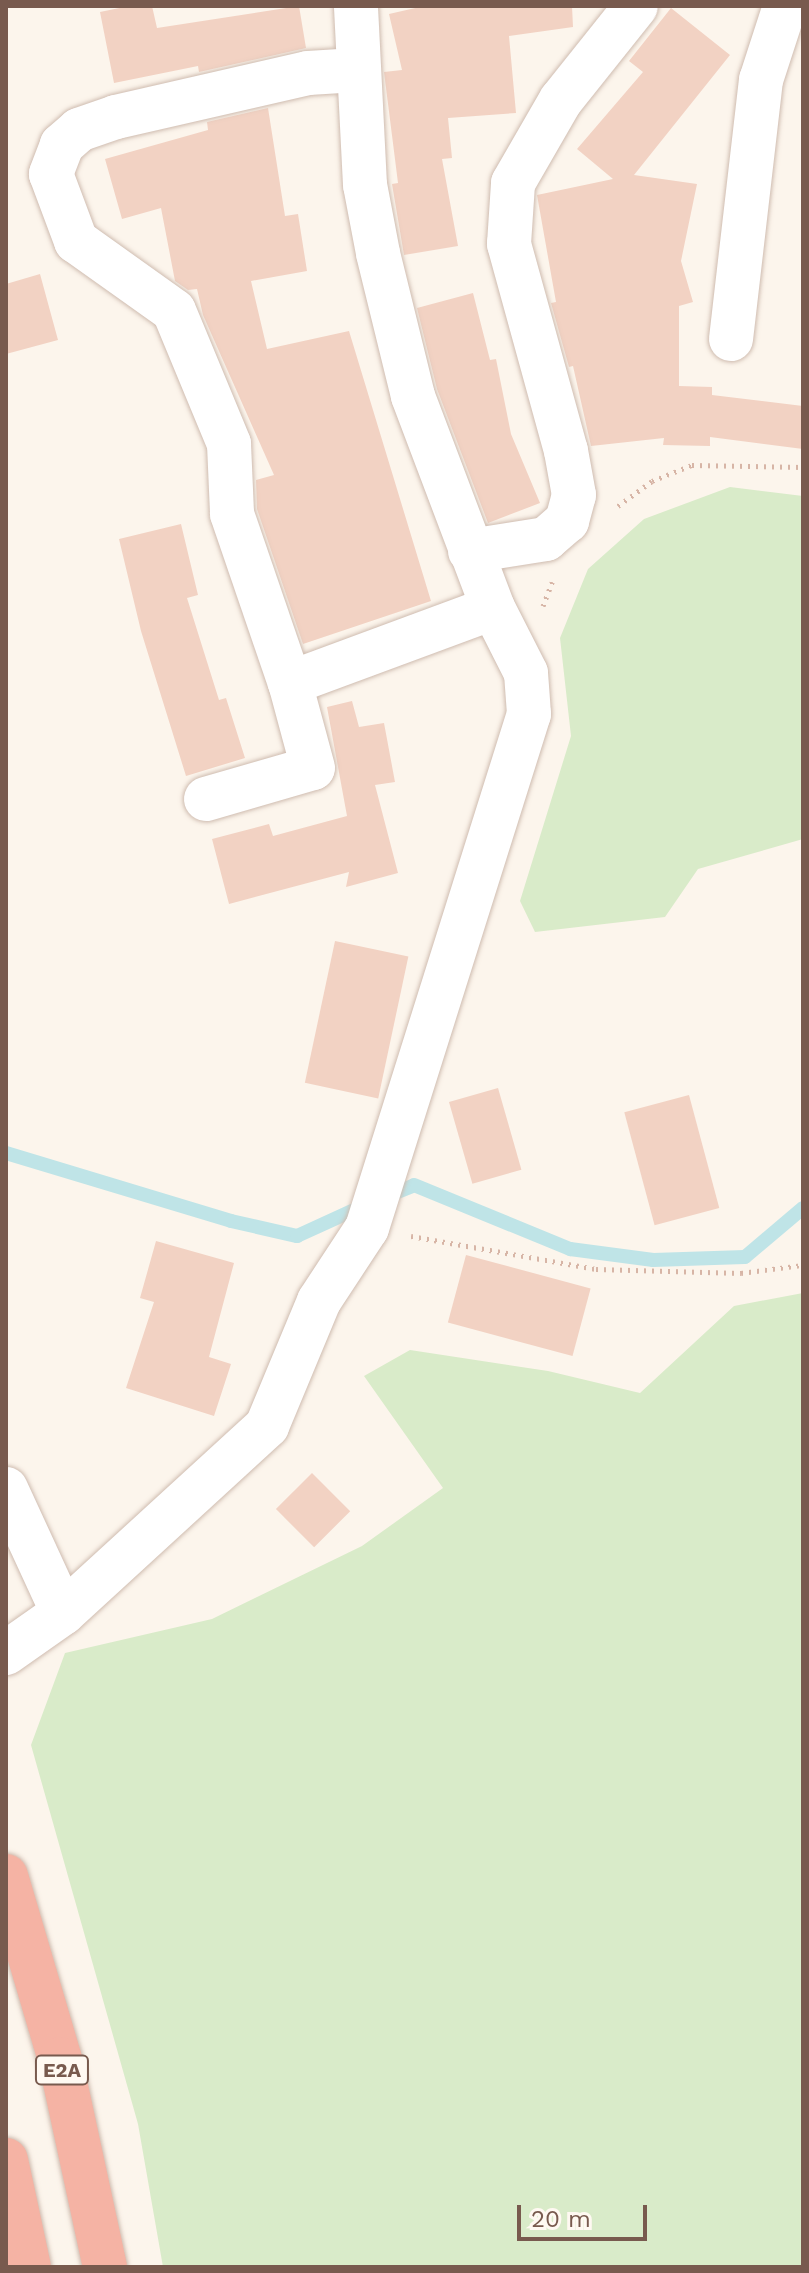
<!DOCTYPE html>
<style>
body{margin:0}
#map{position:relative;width:809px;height:2273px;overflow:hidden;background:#fcf5ec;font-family:"Work Sans",sans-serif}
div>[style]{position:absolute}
.green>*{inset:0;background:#d9ebc9}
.stream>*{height:14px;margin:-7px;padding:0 7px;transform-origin:7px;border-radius:7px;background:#bfe4e7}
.building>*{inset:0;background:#f2d2c3;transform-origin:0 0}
.path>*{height:5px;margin-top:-2.5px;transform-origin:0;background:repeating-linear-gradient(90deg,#d7b5a6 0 2px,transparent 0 8px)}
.roads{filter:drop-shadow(0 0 2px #cfbcb0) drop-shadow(0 0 2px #cfbcb0)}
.minor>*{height:44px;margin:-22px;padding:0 22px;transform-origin:22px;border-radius:22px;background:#fff}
.motorway>*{height:44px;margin:-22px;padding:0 22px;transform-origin:22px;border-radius:22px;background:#f5b3a4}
span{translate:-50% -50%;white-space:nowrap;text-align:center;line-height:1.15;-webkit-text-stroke:7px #fff9f2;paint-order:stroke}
.shield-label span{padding:2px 6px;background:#fff9f2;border:2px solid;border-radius:6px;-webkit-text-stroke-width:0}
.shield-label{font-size:20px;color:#785a4e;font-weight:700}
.frame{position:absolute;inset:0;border:8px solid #785a4e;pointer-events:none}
.scale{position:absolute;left:517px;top:2205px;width:130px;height:36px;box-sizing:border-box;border:4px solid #785a4e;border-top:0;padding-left:10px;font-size:24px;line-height:28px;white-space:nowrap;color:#785a4e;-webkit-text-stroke:6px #fff9f2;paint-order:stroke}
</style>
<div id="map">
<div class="green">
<i style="clip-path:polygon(730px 487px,803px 496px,803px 839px,698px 869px,665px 917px,535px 932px,520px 901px,571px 736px,560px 638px,588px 569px,644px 519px)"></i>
<i style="clip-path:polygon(803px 1293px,803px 2267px,163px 2267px,138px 2124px,31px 1745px,65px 1653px,212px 1619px,362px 1546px,443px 1488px,364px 1376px,410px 1350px,548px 1371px,640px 1393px,734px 1306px)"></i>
</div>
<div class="stream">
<i style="left:6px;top:1153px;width:235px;rotate:16.8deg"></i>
<i style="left:231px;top:1221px;width:68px;rotate:12.8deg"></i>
<i style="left:297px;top:1236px;width:75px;rotate:-24.5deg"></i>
<i style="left:385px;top:1197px;width:31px;rotate:-22deg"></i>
<i style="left:414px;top:1185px;width:169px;rotate:22.3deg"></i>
<i style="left:570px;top:1249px;width:84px;rotate:7.5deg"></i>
<i style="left:653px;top:1260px;width:92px;rotate:-1.9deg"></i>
<i style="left:745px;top:1257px;width:76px;rotate:-40.2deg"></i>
</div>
<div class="building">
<i style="clip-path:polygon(129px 6px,152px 6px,157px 28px,299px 6px,306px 48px,199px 72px,198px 66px,114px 83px,100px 12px)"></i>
<i style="clip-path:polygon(424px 6px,572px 6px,573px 27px,509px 36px,516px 113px,448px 118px,452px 158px,442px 159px,458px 246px,404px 255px,392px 184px,398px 183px,384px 72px,402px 70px,389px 14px)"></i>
<i style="clip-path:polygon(671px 8px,730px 55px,634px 175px,697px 184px,681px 261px,693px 302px,679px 306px,679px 386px,712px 387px,712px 395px,803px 406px,803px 449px,710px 437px,710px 446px,663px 445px,664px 438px,591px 446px,573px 366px,569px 367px,551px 303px,556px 302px,537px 195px,613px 179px,577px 149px,643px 72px,629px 61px)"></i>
<i style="clip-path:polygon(268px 108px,285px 216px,298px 214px,307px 271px,251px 281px,267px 349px,349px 331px,431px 601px,303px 644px,257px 509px,256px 480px,274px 475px,203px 315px,197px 289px,188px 290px,175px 281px,161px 208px,122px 219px,105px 159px,208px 130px,207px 122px)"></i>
<i style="clip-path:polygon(40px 274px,58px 340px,6px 354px,6px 284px)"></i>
<i style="clip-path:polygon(473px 293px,490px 360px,496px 359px,511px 434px,540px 503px,488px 523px,437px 389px,417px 308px)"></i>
<i style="clip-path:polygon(181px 524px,198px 595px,187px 598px,219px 700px,226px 698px,245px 758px,186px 776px,141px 631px,119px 539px)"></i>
<i style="clip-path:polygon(352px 701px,359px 727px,384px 723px,395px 782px,375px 785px,398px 873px,346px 887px,349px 872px,229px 904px,212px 839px,269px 824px,273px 836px,347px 816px,327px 707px)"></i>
<i style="left:335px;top:941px;width:75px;height:145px;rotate:12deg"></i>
<i style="left:498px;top:1088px;width:85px;height:51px;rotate:74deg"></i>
<i style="left:689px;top:1095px;width:117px;height:67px;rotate:75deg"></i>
<i style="clip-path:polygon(156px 1241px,234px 1263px,209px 1357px,231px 1364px,214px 1416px,126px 1388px,154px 1302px,140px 1298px)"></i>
<i style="left:466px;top:1255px;width:129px;height:70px;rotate:15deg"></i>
<i style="left:312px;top:1473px;width:54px;height:51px;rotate:45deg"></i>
</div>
<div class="path">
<i style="left:618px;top:506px;width:42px;rotate:-36.3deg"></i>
<i style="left:652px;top:481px;width:43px;rotate:-21.8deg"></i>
<i style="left:692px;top:465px;width:111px;rotate:1deg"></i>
<i style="left:543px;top:606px;width:26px;rotate:-69deg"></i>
<i style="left:411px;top:1236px;width:188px;rotate:10.1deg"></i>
<i style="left:596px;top:1269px;width:145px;rotate:1.6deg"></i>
<i style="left:741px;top:1273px;width:63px;rotate:-7.4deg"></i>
</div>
<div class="roads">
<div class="minor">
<i style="left:357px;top:70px;width:49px;rotate:176.5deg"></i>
<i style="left:308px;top:73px;width:197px;rotate:167.1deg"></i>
<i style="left:116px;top:117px;width:39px;rotate:161deg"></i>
<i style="left:79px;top:130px;width:23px;rotate:139deg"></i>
<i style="left:62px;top:145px;width:31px;rotate:111deg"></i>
<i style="left:51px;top:174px;width:72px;rotate:69.5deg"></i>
<i style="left:76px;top:241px;width:120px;rotate:35.5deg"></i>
<i style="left:174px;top:311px;width:144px;rotate:67.5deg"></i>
<i style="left:229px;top:444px;width:70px;rotate:87.5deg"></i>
<i style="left:232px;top:514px;width:179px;rotate:71.1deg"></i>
<i style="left:290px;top:683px;width:216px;rotate:-20.3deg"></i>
<i style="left:731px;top:339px;width:261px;rotate:-83.4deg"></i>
<i style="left:761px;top:80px;width:78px;rotate:-72deg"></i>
<i style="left:470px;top:551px;width:77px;rotate:-9deg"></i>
<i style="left:546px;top:539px;width:28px;rotate:-41deg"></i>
<i style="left:567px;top:521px;width:27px;rotate:-75deg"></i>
<i style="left:574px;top:495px;width:45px;rotate:-100.3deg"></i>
<i style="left:566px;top:451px;width:215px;rotate:-105.4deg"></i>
<i style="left:509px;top:244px;width:61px;rotate:-86.2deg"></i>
<i style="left:513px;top:183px;width:96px;rotate:-60deg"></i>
<i style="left:561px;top:100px;width:120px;rotate:-51.4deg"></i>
<i style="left:206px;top:799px;width:111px;rotate:-16.2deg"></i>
<i style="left:313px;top:768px;width:88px;rotate:-105.1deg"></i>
<i style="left:6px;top:1489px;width:136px;rotate:65.3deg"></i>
<i style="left:6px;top:1653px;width:70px;rotate:-35.1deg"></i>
<i style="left:63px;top:1613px;width:277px;rotate:-42.5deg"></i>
<i style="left:267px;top:1426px;width:135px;rotate:-67.4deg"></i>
<i style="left:319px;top:1301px;width:87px;rotate:-56.7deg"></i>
<i style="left:367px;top:1228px;width:539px;rotate:-72.51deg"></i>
<i style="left:529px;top:714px;width:41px;rotate:-94.2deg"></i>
<i style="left:526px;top:673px;width:73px;rotate:-116.9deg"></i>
<i style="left:493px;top:608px;width:227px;rotate:-110.7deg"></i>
<i style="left:413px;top:396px;width:147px;rotate:-103.8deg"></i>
<i style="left:378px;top:253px;width:69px;rotate:-100.8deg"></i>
<i style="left:365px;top:185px;width:179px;rotate:-92.9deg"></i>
</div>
<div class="motorway">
<i style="left:6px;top:1876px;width:191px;rotate:73.6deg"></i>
<i style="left:60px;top:2059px;width:213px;rotate:77.8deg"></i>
<i style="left:6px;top:2160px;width:109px;rotate:77.9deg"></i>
</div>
</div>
<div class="shield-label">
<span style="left:62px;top:2070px">E2A</span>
</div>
<div class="frame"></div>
<div class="scale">20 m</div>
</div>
